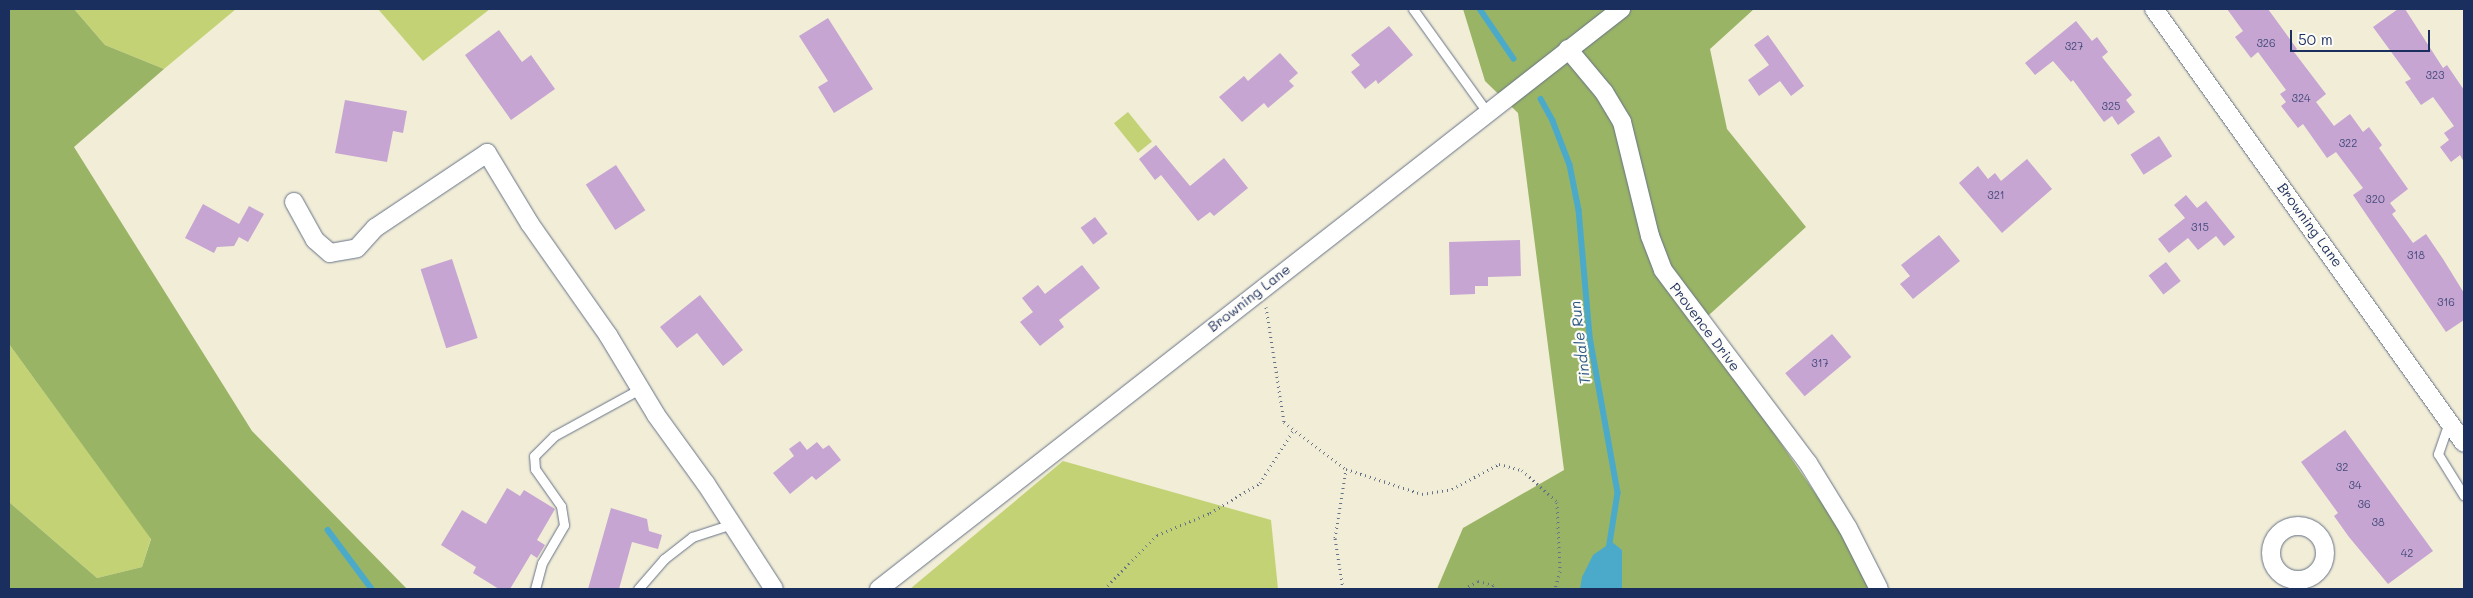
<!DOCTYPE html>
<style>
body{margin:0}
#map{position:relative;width:2473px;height:598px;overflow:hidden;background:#f1edd7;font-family:Mali,sans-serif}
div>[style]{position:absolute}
.green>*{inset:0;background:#c3d274;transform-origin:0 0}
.forest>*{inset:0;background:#9ab466}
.water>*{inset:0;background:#4baaca}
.stream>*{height:5.5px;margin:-2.75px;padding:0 2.75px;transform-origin:2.75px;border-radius:2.75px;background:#4baaca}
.building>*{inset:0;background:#c6a5d3;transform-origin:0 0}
.path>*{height:3px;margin-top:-1.5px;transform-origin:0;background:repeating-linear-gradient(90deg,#667288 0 1px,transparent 0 5px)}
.roads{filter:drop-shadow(0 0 1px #667288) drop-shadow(0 0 1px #667288)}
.lane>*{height:9px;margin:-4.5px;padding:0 4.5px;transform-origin:4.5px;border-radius:4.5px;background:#fff}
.street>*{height:18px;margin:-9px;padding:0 9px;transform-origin:9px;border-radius:9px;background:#fff}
.street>.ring{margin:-9px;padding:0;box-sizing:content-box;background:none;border:18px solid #fff;border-radius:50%}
span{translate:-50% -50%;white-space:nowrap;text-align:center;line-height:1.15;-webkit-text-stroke:4.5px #fdfcf7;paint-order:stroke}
.number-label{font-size:11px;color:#464c7b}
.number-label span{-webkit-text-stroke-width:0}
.street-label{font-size:14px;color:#1b2f5e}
.water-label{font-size:15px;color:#2c5a84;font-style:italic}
.frame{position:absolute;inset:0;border:10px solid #1b2f5e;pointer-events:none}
.scale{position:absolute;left:2290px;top:30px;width:140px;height:22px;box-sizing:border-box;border:2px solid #1b2f5e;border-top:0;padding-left:6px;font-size:15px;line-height:18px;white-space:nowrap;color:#1b2f5e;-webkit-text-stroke:4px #fdfcf7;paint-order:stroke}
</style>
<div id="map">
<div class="green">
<i style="clip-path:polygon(74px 9px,236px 9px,164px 69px,105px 45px)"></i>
<i style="clip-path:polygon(378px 9px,490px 9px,423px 61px)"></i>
<i style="left:1128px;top:112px;width:38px;height:18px;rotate:51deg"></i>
<i style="clip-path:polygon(9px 344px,151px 538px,142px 567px,97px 578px,9px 502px)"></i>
<i style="clip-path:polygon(1063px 461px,1271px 520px,1278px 589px,910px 589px)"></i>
</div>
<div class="forest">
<i style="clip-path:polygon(9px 9px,74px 9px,105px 45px,164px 69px,74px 147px,252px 431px,407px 589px,9px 589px,9px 502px,97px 578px,142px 567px,151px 539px,9px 344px)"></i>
<i style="clip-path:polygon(1463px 9px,1754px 9px,1710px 49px,1727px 129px,1806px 227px,1699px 324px,1881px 589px,1437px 589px,1463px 528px,1564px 470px,1518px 113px,1485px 81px)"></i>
</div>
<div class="water">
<i style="clip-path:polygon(1612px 542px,1622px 550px,1622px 589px,1580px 589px,1582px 577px,1593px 555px)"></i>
</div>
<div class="stream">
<i style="left:1480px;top:9px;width:60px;rotate:55.8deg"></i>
<i style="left:1541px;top:99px;width:25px;rotate:61deg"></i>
<i style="left:1553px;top:121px;width:47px;rotate:68.9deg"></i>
<i style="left:1570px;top:165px;width:46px;rotate:78.7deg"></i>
<i style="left:1579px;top:210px;width:127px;rotate:85deg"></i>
<i style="left:1590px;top:337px;width:158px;rotate:79.8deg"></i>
<i style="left:1618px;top:493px;width:58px;rotate:99deg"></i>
<i style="left:328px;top:530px;width:74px;rotate:53.3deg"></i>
</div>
<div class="building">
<i style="clip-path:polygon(2227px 9px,2268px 9px,2297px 49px,2294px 52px,2326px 94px,2316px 102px,2334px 126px,2350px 114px,2363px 132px,2369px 127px,2382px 145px,2379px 148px,2408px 189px,2390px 203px,2396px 211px,2392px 214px,2413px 243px,2426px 234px,2443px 259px,2464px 293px,2464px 320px,2446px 332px,2353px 195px,2363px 188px,2336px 152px,2327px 158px,2303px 124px,2298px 128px,2281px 106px,2286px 102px,2280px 94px,2286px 90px,2258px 52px,2251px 58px,2235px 37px,2243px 31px)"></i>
<i style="clip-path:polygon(2398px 9px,2405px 9px,2443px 68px,2447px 65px,2464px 90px,2464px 162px,2460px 155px,2451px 162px,2440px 147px,2449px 140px,2444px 133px,2454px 126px,2433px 97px,2421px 105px,2405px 82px,2411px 79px,2373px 27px)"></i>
<i style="clip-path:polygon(828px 18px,873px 89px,834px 113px,818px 87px,828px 81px,799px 36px)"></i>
<i style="clip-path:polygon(2076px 21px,2092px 41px,2097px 37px,2108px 52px,2102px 57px,2132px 95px,2126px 100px,2135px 112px,2118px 125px,2112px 116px,2104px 122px,2073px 80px,2071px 82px,2053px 61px,2035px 75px,2025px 63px)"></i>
<i style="clip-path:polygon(1389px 26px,1413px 55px,1378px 84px,1376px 80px,1365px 89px,1351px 72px,1360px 65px,1351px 55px)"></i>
<i style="clip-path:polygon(499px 30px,522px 62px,531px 55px,555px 89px,511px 120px,465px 55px)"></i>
<i style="clip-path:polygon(1768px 35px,1804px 86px,1791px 96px,1780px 81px,1759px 96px,1748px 80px,1769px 65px,1754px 45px)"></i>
<i style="clip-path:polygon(1280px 53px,1298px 73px,1289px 81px,1294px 86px,1268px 108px,1264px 103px,1242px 122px,1219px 97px,1244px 76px,1248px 81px)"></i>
<i style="clip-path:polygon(345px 100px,407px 111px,403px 133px,393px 131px,387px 162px,335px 153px)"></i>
<i style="left:2159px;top:136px;width:24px;height:34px;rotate:57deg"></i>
<i style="clip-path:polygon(1156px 145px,1190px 186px,1224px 158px,1248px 188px,1214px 216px,1210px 212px,1198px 221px,1161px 175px,1155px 180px,1139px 159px)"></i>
<i style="clip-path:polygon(2027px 159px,2052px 189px,2002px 233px,1959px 183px,1978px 166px,1988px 179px,1995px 173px,2001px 181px)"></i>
<i style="left:616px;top:165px;width:54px;height:36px;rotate:57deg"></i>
<i style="clip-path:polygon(2186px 195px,2197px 208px,2206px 201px,2235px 237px,2224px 246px,2216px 236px,2198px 250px,2188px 238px,2169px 253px,2158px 239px,2185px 218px,2174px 205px)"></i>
<i style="clip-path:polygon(203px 204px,239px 224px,249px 206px,264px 214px,248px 242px,239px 237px,234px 246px,217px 247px,214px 253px,185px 238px)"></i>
<i style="left:1095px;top:217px;width:21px;height:18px;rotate:53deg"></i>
<i style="clip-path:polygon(1939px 235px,1960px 261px,1913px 299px,1900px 284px,1910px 276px,1901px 265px)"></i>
<i style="clip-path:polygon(1520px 240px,1521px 276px,1488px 277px,1488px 286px,1475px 286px,1475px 294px,1450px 295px,1449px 242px)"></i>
<i style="left:452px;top:259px;width:83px;height:33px;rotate:72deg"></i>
<i style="left:2166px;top:262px;width:24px;height:22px;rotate:52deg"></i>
<i style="clip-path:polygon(1082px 265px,1100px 288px,1059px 320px,1064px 327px,1040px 346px,1020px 322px,1033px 312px,1022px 298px,1038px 285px,1045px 294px)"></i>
<i style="clip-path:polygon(700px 295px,743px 350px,723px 366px,697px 333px,677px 348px,660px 327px)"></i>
<i style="left:1832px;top:334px;width:30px;height:61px;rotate:50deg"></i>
<i style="clip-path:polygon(2345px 430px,2433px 551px,2388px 584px,2349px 537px,2334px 516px,2338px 513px,2301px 462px)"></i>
<i style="clip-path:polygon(800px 441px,807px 450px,817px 442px,823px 449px,829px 445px,841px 460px,816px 480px,812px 476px,790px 494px,773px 473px,794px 456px,789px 449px)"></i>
<i style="clip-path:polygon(507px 488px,520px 496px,524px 490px,555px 509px,537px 540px,545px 545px,537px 558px,531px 554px,510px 589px,499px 589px,473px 573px,476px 567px,441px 545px,462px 510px,486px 524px)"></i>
<i style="clip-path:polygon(611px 508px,647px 519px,649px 531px,662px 535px,658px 549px,632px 542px,619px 589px,588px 589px)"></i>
</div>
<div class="path">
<i style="left:1266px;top:307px;width:116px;rotate:81.1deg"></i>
<i style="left:1284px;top:422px;width:78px;rotate:37.2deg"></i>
<i style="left:1346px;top:469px;width:80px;rotate:18.2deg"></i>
<i style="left:1422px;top:494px;width:30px;rotate:-9deg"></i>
<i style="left:1452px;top:489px;width:53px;rotate:-28deg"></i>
<i style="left:1499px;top:464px;width:24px;rotate:15deg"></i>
<i style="left:1522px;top:470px;width:47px;rotate:42.4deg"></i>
<i style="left:1557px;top:502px;width:69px;rotate:87.5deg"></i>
<i style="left:1560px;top:571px;width:19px;rotate:106deg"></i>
<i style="left:1104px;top:589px;width:76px;rotate:-45.5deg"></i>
<i style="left:1157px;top:535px;width:57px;rotate:-22.5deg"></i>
<i style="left:1210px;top:513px;width:58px;rotate:-31deg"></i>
<i style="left:1260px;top:483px;width:64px;rotate:-57.8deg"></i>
<i style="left:1343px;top:589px;width:52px;rotate:-98.9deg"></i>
<i style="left:1335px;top:538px;width:70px;rotate:-80.9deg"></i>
<i style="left:1464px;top:589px;width:16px;rotate:-30deg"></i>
<i style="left:1478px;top:581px;width:16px;rotate:15deg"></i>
<i style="left:1493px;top:585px;width:4px;rotate:104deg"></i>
</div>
<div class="roads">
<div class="lane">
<i style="left:1413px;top:9px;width:127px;rotate:54.3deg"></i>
<i style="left:2449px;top:422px;width:34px;rotate:109deg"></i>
<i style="left:2438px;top:454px;width:49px;rotate:58.2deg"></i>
<i style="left:535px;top:589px;width:27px;rotate:-75deg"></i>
<i style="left:542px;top:563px;width:44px;rotate:-59.9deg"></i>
<i style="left:564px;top:525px;width:19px;rotate:-99deg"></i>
<i style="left:561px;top:506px;width:45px;rotate:-125.1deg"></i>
<i style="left:535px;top:469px;width:13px;rotate:-94deg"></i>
<i style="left:534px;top:456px;width:28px;rotate:-45deg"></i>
<i style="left:554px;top:436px;width:98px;rotate:-28.7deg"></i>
<i style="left:638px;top:589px;width:40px;rotate:-49deg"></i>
<i style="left:664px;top:559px;width:36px;rotate:-38deg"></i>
<i style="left:692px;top:537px;width:42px;rotate:-18deg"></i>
</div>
<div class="street">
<i style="left:2154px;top:9px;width:533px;rotate:54.46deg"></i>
<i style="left:1568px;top:49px;width:56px;rotate:50.1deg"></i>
<i style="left:1604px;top:92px;width:35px;rotate:59deg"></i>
<i style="left:1622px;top:122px;width:117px;rotate:76.2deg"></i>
<i style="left:1650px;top:236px;width:36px;rotate:69deg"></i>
<i style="left:1663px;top:270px;width:241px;rotate:53.1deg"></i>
<i style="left:1808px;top:463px;width:76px;rotate:58.4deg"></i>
<i style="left:1848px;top:528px;width:68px;rotate:63.1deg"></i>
<i style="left:294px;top:202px;width:43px;rotate:61.1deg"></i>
<i style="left:315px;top:240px;width:20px;rotate:41deg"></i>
<i style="left:330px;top:253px;width:27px;rotate:-10deg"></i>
<i style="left:357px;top:248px;width:27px;rotate:-48deg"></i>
<i style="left:375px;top:228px;width:135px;rotate:-33.8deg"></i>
<i style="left:487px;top:153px;width:83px;rotate:58.8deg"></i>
<i style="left:530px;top:224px;width:136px;rotate:54.9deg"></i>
<i style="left:608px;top:335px;width:93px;rotate:59deg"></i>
<i style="left:656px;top:415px;width:85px;rotate:54.1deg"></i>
<i style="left:706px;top:484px;width:125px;rotate:57.1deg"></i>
<i class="ring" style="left:2271px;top:526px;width:36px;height:36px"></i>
<i style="left:879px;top:589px;width:942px;rotate:-38.01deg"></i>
</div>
</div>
<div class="number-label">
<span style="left:2266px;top:43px">326</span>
<span style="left:2074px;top:46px">327</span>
<span style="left:2435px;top:75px">323</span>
<span style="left:2301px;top:98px">324</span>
<span style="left:2111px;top:106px">325</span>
<span style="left:2348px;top:143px">322</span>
<span style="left:1996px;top:195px">321</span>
<span style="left:2375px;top:199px">320</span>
<span style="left:2200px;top:227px">315</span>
<span style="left:2416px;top:255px">318</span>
<span style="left:2446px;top:302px">316</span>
<span style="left:1820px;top:363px">317</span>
<span style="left:2342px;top:467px">32</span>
<span style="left:2355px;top:485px">34</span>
<span style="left:2364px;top:504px">36</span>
<span style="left:2378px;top:522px">38</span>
<span style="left:2407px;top:553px">42</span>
</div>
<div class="street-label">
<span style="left:2310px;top:225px;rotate:54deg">Browning Lane</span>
<span style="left:1249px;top:298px;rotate:-38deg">Browning Lane</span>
<span style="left:1705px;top:327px;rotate:53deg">Provence Drive</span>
</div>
<div class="water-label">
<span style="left:1580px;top:343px;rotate:-97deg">Tindale Run</span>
</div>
<div class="frame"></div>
<div class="scale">50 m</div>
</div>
